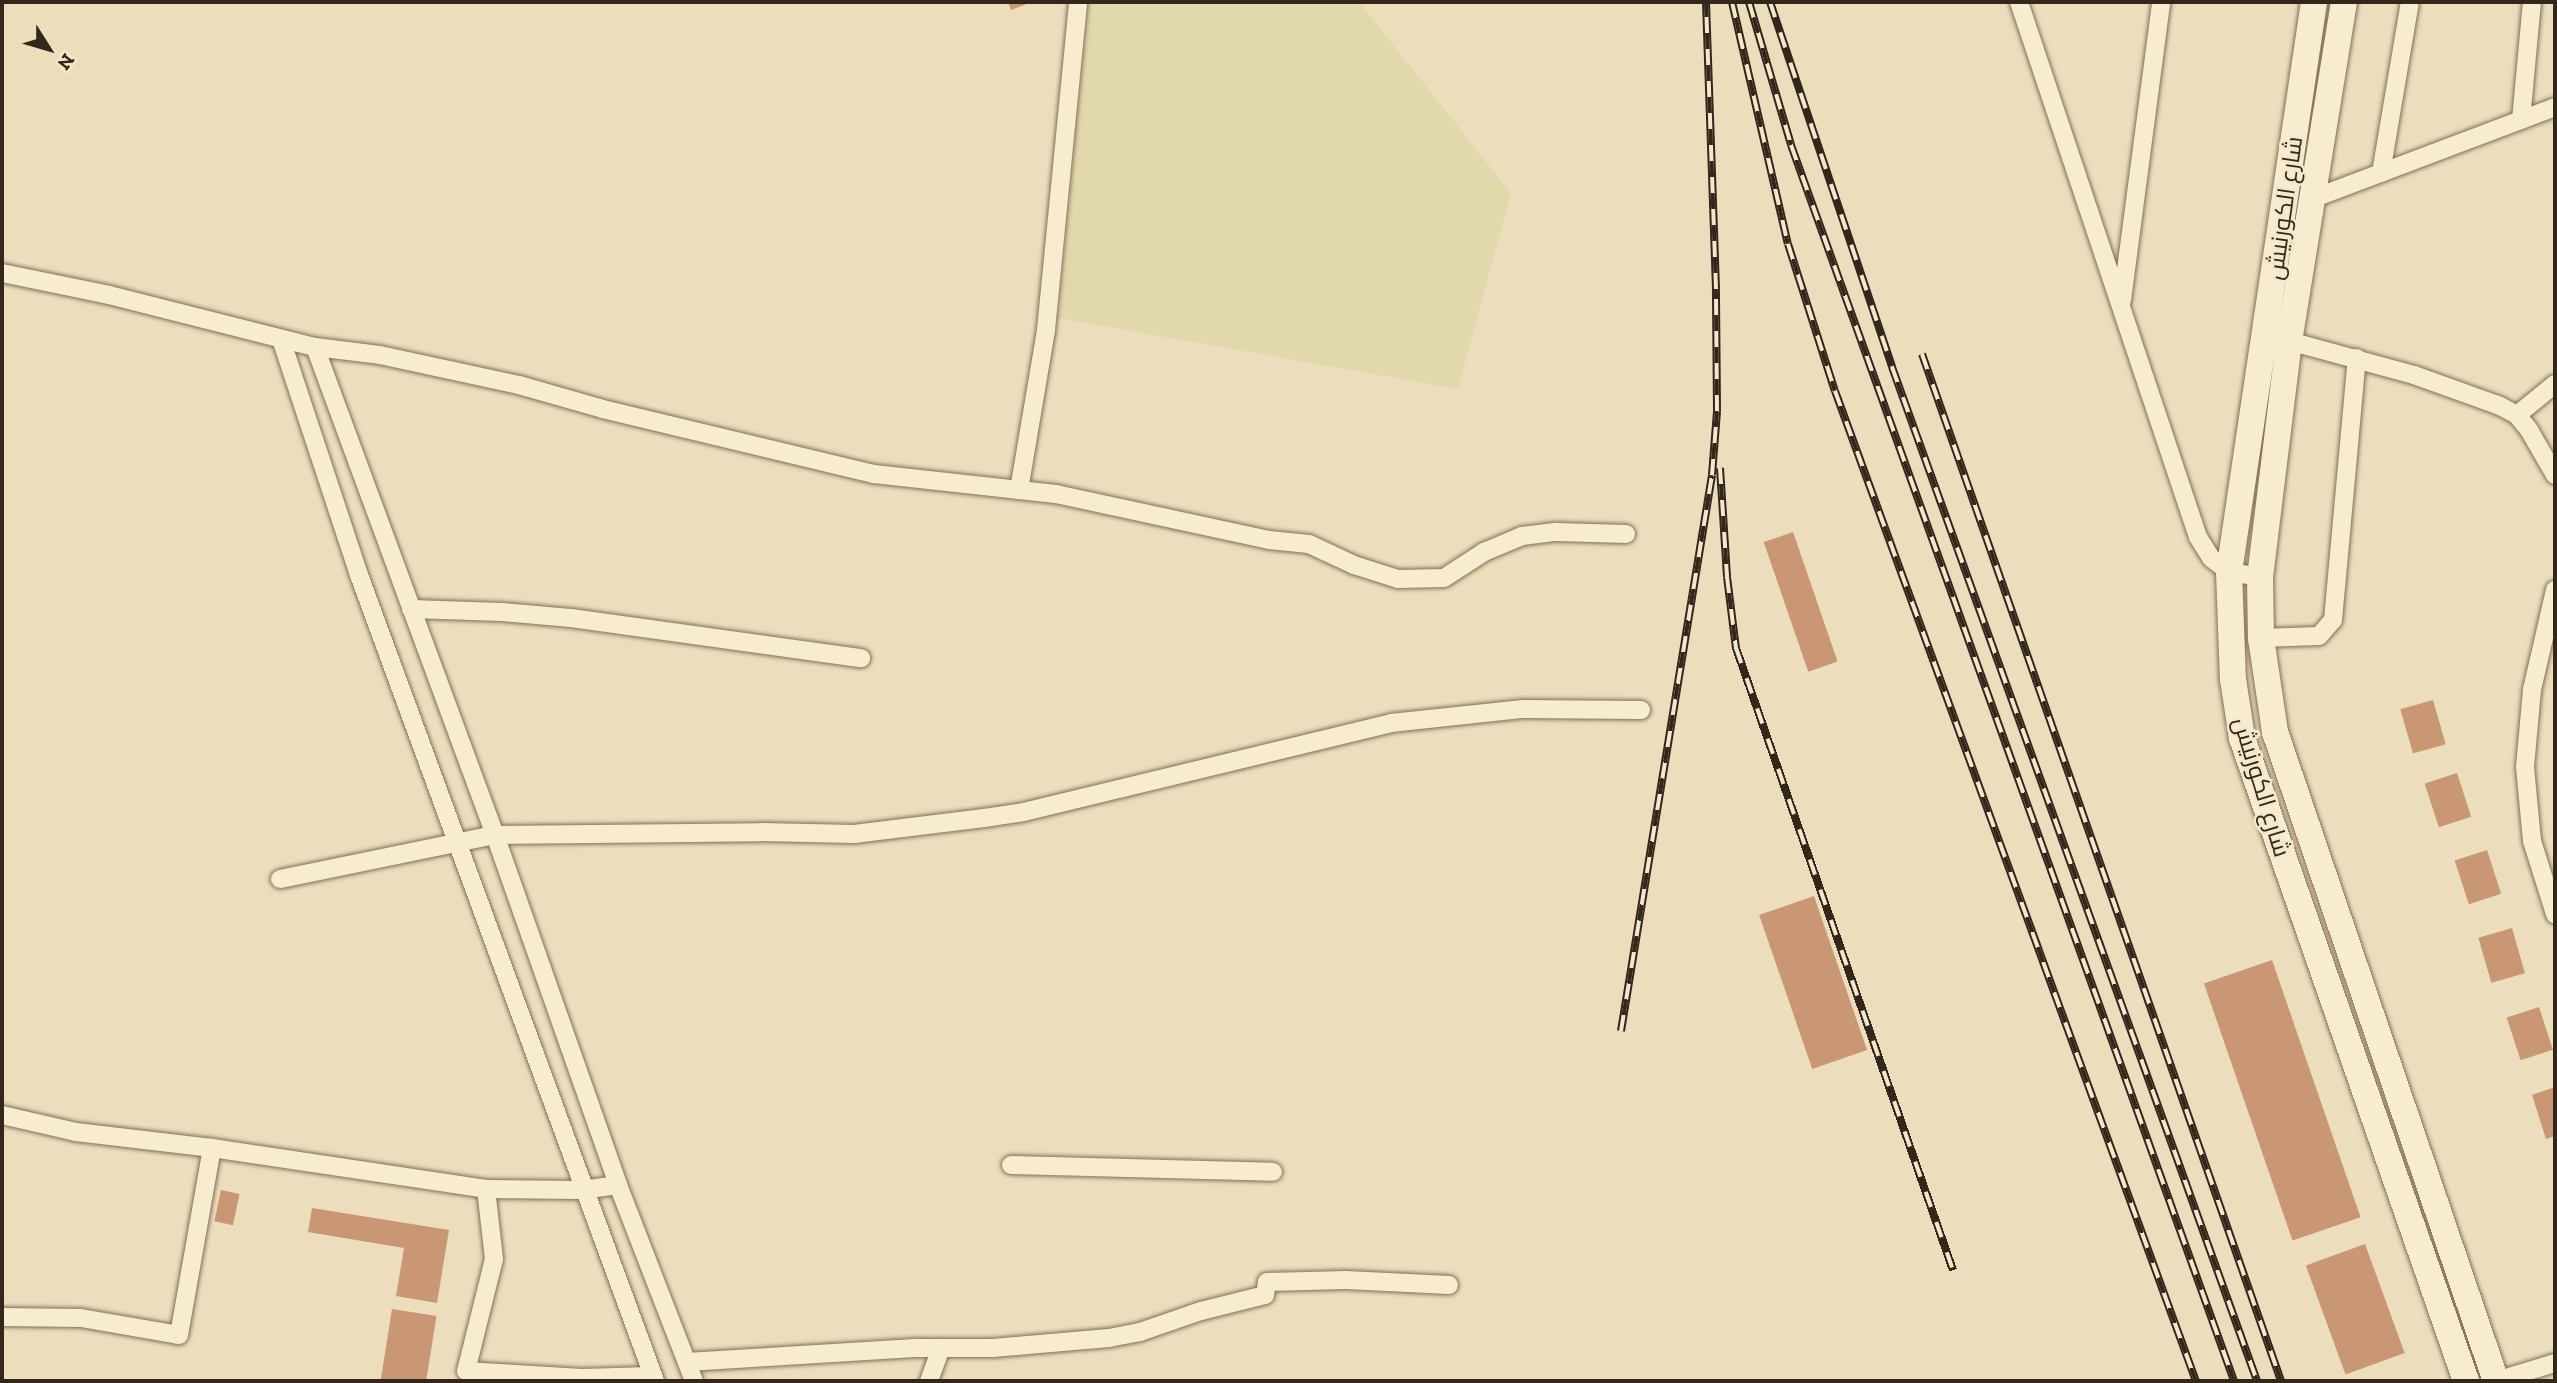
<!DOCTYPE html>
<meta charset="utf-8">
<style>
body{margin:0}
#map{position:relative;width:2557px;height:1383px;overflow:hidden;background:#ecdebd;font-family:"Zilla Slab",Cairo,serif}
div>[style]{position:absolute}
.farmland>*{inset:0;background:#e1d8ab}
.building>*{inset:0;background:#c99774;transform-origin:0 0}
.roads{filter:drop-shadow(0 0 2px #836e57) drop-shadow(0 0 2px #836e57)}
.street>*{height:18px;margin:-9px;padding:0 9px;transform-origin:9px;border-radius:9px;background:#f7ebd0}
.secondary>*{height:26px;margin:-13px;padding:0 13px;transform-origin:13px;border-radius:13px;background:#f7ebd0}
.rail>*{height:8px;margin-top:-4px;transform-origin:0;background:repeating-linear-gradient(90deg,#f4e8cc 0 16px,#33261b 0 32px);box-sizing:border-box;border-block:2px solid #33261b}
span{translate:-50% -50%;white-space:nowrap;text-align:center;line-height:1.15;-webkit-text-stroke:5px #f4e8cc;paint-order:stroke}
.street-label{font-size:24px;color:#33261b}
.frame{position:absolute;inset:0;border:4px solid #33261b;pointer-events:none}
.north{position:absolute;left:14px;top:14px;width:70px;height:70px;-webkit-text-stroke:5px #f4e8cc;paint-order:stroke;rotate:127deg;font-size:19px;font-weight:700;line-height:28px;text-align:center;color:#33261b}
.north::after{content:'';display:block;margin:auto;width:24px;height:32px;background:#33261b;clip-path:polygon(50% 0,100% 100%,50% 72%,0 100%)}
</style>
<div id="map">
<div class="farmland">
<i style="clip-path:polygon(1089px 2px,1359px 2px,1511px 193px,1458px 389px,1058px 318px)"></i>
</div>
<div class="building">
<i style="clip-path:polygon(1008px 2px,1032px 2px,1011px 10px)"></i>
<i style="left:1793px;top:532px;width:137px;height:31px;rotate:71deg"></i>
<i style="left:2433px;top:700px;width:46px;height:34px;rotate:74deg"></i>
<i style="left:2457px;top:773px;width:46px;height:34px;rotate:72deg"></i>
<i style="left:2487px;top:850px;width:46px;height:34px;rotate:72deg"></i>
<i style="left:1814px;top:896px;width:163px;height:58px;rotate:71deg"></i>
<i style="left:2512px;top:928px;width:47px;height:35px;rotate:74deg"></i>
<i style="left:2272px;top:960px;width:272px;height:72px;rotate:71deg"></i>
<i style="left:2539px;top:1007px;width:45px;height:34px;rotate:72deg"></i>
<i style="clip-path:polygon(2555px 1087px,2555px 1136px,2546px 1139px,2532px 1095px)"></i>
<i style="left:221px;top:1190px;width:19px;height:32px;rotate:12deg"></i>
<i style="clip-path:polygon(312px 1208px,449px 1230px,437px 1303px,396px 1296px,404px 1248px,308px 1232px)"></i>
<i style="left:2365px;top:1244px;width:116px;height:63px;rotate:70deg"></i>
<i style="left:392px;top:1309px;width:45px;height:73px;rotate:9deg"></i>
</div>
<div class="roads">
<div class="street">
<i style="left:2019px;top:2px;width:564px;rotate:71.5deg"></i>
<i style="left:2198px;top:537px;width:25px;rotate:58deg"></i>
<i style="left:2211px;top:558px;width:23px;rotate:38deg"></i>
<i style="left:2229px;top:572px;width:31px;rotate:9deg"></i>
<i style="left:2521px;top:120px;width:119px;rotate:-84.7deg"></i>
<i style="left:2381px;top:173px;width:173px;rotate:-80.4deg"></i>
<i style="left:2312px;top:199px;width:260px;rotate:-20.7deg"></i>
<i style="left:2px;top:273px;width:109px;rotate:11.6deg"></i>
<i style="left:109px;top:295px;width:212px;rotate:14.2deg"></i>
<i style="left:315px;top:347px;width:65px;rotate:7deg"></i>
<i style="left:380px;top:355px;width:142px;rotate:12.2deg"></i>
<i style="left:519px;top:385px;width:87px;rotate:15.9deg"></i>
<i style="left:603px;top:409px;width:279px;rotate:13.5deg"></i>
<i style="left:874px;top:474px;width:183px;rotate:6.3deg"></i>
<i style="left:1056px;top:494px;width:218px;rotate:12.2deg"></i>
<i style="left:1269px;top:540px;width:40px;rotate:5.7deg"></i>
<i style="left:1309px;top:544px;width:50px;rotate:25deg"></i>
<i style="left:1354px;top:565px;width:46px;rotate:17.7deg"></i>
<i style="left:1398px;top:579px;width:46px;rotate:-1.2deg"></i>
<i style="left:1444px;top:578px;width:48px;rotate:-33deg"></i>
<i style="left:1484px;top:552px;width:41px;rotate:-22.8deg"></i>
<i style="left:1522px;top:536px;width:35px;rotate:-7deg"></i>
<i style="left:1557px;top:532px;width:69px;rotate:1.7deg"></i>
<i style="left:2122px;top:300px;width:301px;rotate:-82.5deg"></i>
<i style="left:281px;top:339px;width:249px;rotate:71.7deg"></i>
<i style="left:359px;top:575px;width:859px;rotate:69.83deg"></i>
<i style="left:2289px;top:341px;width:130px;rotate:15.2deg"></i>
<i style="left:2414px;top:375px;width:91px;rotate:19.8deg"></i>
<i style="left:2500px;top:406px;width:19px;rotate:28deg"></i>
<i style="left:2517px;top:415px;width:19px;rotate:51deg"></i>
<i style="left:2529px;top:430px;width:52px;rotate:60deg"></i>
<i style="left:315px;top:347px;width:520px;rotate:69.75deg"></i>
<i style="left:495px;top:835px;width:371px;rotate:70.6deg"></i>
<i style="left:618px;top:1185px;width:210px;rotate:68.8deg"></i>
<i style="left:2517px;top:415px;width:49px;rotate:-39.2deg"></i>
<i style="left:1019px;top:490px;width:162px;rotate:-80.4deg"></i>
<i style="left:1046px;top:330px;width:330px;rotate:-84.4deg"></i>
<i style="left:2555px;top:590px;width:103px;rotate:103deg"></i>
<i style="left:2532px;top:690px;width:77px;rotate:95.2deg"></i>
<i style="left:2525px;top:767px;width:74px;rotate:84.6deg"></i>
<i style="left:2532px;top:841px;width:77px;rotate:72.5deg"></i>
<i style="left:411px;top:609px;width:91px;rotate:1.9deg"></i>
<i style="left:502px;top:612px;width:69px;rotate:5deg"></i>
<i style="left:571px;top:618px;width:293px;rotate:7.9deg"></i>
<i style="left:2261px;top:638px;width:58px;rotate:-2deg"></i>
<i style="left:2319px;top:636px;width:21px;rotate:-49deg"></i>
<i style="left:2333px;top:620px;width:263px;rotate:-84.8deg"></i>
<i style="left:280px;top:879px;width:219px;rotate:-11.6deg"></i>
<i style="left:495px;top:835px;width:267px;rotate:-0.6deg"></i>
<i style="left:762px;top:832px;width:92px;rotate:1.2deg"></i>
<i style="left:854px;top:834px;width:131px;rotate:-7deg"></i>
<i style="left:984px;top:818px;width:40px;rotate:-8.5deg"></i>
<i style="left:1024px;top:812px;width:378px;rotate:-13.6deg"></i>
<i style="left:1391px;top:723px;width:133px;rotate:-6.1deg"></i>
<i style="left:1523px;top:709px;width:118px;rotate:0.5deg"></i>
<i style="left:2px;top:1115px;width:76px;rotate:12.9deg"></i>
<i style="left:76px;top:1132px;width:137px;rotate:6.7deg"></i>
<i style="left:212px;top:1148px;width:277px;rotate:8.5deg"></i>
<i style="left:486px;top:1189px;width:96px;rotate:0.6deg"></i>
<i style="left:582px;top:1190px;width:36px;rotate:-8deg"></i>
<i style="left:1011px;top:1165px;width:262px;rotate:1.5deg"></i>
<i style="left:486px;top:1189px;width:70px;rotate:83.5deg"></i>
<i style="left:494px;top:1259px;width:115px;rotate:104deg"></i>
<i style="left:466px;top:1371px;width:116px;rotate:3.5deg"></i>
<i style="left:582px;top:1378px;width:69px;rotate:-1.7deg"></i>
<i style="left:2px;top:1317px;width:79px;rotate:0.7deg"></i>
<i style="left:81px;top:1318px;width:99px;rotate:9.8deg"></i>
<i style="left:179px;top:1335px;width:190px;rotate:-80deg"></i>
<i style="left:687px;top:1362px;width:232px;rotate:-3.5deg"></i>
<i style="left:919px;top:1348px;width:74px"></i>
<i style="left:993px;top:1348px;width:116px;rotate:-4.9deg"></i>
<i style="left:1109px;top:1338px;width:32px;rotate:-11deg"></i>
<i style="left:1140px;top:1332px;width:65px;rotate:-19deg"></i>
<i style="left:1201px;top:1311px;width:66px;rotate:-14deg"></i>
<i style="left:1265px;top:1295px;width:13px;rotate:-81deg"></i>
<i style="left:1267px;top:1282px;width:79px;rotate:-1.5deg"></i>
<i style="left:1346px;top:1280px;width:103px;rotate:2.8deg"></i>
<i style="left:929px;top:1381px;width:33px;rotate:-70deg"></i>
<i style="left:2496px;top:1381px;width:62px;rotate:-17deg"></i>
</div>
<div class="secondary">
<i style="left:2314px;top:2px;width:576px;rotate:98.48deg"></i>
<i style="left:2229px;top:572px;width:107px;rotate:87.9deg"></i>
<i style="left:2233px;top:679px;width:60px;rotate:81.3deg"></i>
<i style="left:2242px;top:738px;width:681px;rotate:70.79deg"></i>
<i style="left:2344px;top:2px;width:343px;rotate:99.2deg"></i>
<i style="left:2289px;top:341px;width:238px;rotate:97deg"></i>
<i style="left:2260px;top:577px;width:61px;rotate:89.1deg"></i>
<i style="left:2261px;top:638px;width:95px;rotate:81.5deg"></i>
<i style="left:2275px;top:732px;width:686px;rotate:71.2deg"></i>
</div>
</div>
<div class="rail">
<i style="left:1732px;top:2px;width:248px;rotate:77deg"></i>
<i style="left:1788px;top:244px;width:154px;rotate:72.3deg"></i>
<i style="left:1835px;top:391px;width:1054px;rotate:69.97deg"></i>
<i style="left:1749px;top:2px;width:149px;rotate:73.6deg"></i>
<i style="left:1791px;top:145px;width:1313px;rotate:70.28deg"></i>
<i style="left:1770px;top:2px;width:385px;rotate:71.5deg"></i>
<i style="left:1892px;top:367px;width:1078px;rotate:70.2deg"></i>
<i style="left:1922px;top:354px;width:1088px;rotate:70.73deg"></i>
<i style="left:1720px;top:468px;width:109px;rotate:86.3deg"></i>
<i style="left:1727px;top:577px;width:72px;rotate:82.8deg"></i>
<i style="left:1736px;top:648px;width:659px;rotate:70.77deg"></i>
<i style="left:1621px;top:1031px;width:563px;rotate:-80.7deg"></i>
<i style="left:1712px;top:475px;width:64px;rotate:-85.5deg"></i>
<i style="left:1717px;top:411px;width:122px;rotate:-90.5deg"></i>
<i style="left:1716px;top:289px;width:287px;rotate:-92deg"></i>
</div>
<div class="street-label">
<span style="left:2284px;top:208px;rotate:-82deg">شارع الكورنيش</span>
<span style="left:2262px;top:787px;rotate:73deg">شارع الكورنيش</span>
</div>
<div class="frame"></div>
<div class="north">N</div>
</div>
